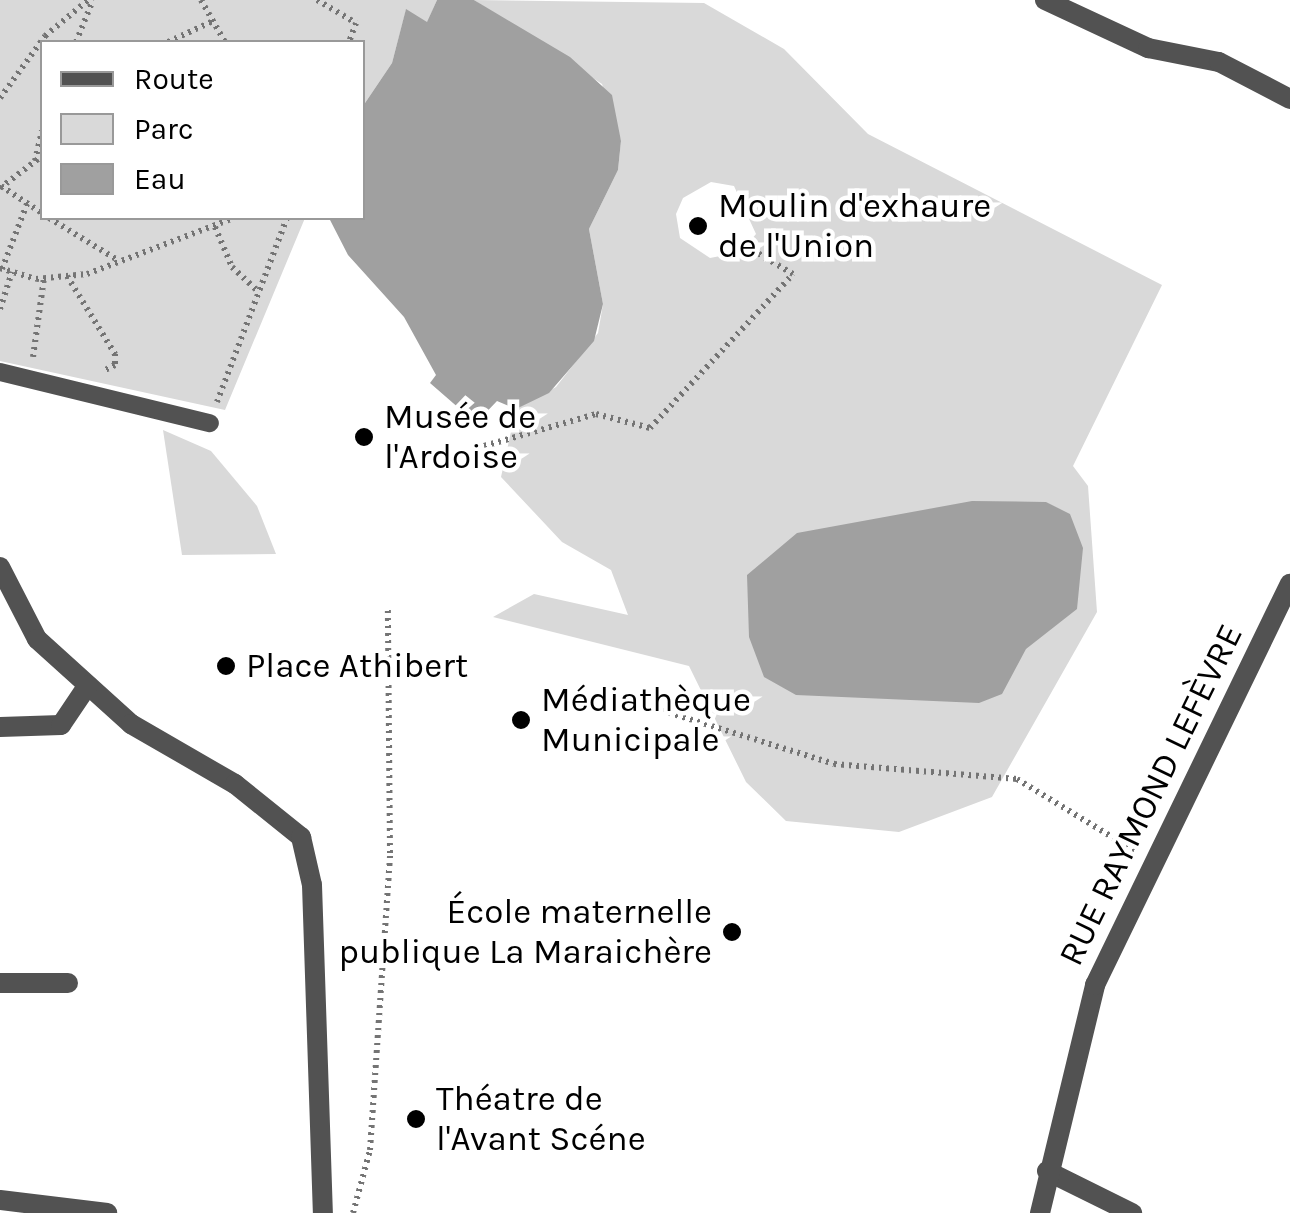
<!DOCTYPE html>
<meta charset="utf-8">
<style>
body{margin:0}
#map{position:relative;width:1290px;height:1213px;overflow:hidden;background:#fff;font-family:Karla,sans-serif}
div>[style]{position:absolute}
.green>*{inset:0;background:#d9d9d9}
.water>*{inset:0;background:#a0a0a0}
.path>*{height:6px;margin-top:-3px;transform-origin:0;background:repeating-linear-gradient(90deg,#747474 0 2.5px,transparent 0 7.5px)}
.service>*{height:18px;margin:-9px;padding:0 9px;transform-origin:9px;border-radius:9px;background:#525252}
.minor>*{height:20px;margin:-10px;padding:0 10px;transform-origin:10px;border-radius:10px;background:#525252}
.dots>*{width:28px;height:28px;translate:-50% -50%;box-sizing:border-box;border:5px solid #fff;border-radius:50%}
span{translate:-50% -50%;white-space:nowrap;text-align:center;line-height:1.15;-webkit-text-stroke:9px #fff;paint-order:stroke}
.poi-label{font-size:35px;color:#000}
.left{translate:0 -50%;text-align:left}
.right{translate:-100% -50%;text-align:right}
.street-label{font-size:35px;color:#000}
.legend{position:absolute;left:40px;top:40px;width:325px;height:180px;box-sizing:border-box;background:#fff;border:2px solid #999;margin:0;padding:12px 18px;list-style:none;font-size:30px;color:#000}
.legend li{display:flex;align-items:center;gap:20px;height:50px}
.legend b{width:50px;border:2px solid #999}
</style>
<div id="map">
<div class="green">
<i style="clip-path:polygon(0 0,437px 0,427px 23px,406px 10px,392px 63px,363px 106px,362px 42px,42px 42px,42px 218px,305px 218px,225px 410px,0 361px)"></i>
<i style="clip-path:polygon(evenodd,474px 0,704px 3px,784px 49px,868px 134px,1162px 285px,1073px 466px,1088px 486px,1097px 612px,992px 797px,899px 832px,786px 821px,746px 782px,689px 666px,493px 617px,534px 594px,628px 615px,611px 570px,562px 542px,501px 477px,516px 409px,556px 387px,598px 333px,603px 304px,589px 229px,618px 170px,621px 141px,602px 84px,474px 0,711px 182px,734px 186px,756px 234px,741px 252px,710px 258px,680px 238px,676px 214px,683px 198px,711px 182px)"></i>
<i style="clip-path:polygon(163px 430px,211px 451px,257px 506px,276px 554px,182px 555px)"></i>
</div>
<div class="water">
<i style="clip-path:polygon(437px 0,474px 0,570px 57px,612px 95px,621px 141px,618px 170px,589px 229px,603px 304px,594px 341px,549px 393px,516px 409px,497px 401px,476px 423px,430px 383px,436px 375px,404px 317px,348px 255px,329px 218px,362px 218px,363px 106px,392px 63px,406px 9px,427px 22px)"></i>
<i style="clip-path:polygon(972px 501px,1046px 502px,1070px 514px,1083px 548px,1077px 609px,1026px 649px,1002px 694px,979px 703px,796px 695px,764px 677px,749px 637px,747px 575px,797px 533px)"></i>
</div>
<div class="path">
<i style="left:201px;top:0;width:48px;rotate:60.3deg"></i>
<i style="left:317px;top:0;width:45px;rotate:30.5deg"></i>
<i style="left:356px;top:23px;width:20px;rotate:110deg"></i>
<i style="left:76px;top:42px;width:45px;rotate:-68deg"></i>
<i style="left:168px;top:42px;width:50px;rotate:-25deg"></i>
<i style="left:0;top:98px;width:77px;rotate:-54deg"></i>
<i style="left:45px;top:36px;width:56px;rotate:-39.9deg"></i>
<i style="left:35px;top:161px;width:31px;rotate:-77deg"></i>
<i style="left:1px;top:186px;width:49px;rotate:33.4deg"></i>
<i style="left:0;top:188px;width:53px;rotate:-37.3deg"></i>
<i style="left:49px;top:218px;width:79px;rotate:31.5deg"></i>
<i style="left:215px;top:227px;width:43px;rotate:67deg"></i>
<i style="left:232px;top:267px;width:34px;rotate:43deg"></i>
<i style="left:0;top:268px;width:38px;rotate:17deg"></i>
<i style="left:36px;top:279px;width:51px;rotate:-5.6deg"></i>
<i style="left:87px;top:274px;width:157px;rotate:-20.9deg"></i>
<i style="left:2px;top:269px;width:70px;rotate:-69deg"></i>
<i style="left:67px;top:276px;width:92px;rotate:58.4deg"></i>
<i style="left:115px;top:354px;width:11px;rotate:90deg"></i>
<i style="left:115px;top:365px;width:13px;rotate:153deg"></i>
<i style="left:0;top:309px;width:39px;rotate:-72deg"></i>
<i style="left:33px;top:357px;width:80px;rotate:-82.1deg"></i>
<i style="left:217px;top:402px;width:197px;rotate:-69.2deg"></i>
<i style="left:484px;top:446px;width:116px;rotate:-15.9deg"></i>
<i style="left:596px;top:414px;width:56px;rotate:14.5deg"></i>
<i style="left:650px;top:428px;width:210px;rotate:-47.1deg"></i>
<i style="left:793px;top:274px;width:51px;rotate:-149.4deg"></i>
<i style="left:647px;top:706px;width:196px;rotate:17.2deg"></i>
<i style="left:834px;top:764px;width:184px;rotate:4.7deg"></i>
<i style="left:1017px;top:779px;width:138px;rotate:31.4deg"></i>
<i style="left:353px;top:1213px;width:65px;rotate:-74.9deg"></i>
<i style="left:370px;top:1150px;width:298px;rotate:-86.1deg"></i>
<i style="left:390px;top:853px;width:244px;rotate:-90.5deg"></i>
</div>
<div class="service">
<i style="left:0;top:372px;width:216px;rotate:13.7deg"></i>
</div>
<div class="minor">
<i style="left:1045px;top:0;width:114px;rotate:25deg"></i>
<i style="left:1148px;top:48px;width:72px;rotate:11.2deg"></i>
<i style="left:1219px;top:62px;width:80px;rotate:27.5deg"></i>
<i style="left:0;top:567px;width:81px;rotate:62.8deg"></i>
<i style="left:37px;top:639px;width:127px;rotate:42.1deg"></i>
<i style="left:131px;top:724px;width:120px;rotate:30deg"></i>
<i style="left:235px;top:784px;width:85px;rotate:38.8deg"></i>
<i style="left:301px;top:837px;width:49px;rotate:77.1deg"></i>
<i style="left:312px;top:885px;width:328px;rotate:88.1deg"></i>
<i style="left:0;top:727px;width:61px;rotate:-1.9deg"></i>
<i style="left:61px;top:725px;width:48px;rotate:-56deg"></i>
<i style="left:0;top:983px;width:68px"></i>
<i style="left:1047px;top:1171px;width:95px;rotate:26.3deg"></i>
<i style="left:0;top:1200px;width:108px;rotate:6.9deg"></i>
<i style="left:1040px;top:1213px;width:235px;rotate:-76.4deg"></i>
<i style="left:1095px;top:985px;width:446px;rotate:-64.1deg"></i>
</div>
<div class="dots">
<i style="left:698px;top:226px;background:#000"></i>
<i style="left:364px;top:437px;background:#000"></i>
<i style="left:226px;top:666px;background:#000"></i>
<i style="left:521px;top:720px;background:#000"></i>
<i style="left:732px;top:932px;background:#000"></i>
<i style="left:416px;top:1119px;background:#000"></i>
</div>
<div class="poi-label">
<span class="left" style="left:718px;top:226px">Moulin d'exhaure<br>de l'Union</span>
<span class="left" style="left:384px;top:437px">Musée de<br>l'Ardoise</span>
<span class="left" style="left:246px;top:666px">Place Athibert</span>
<span class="left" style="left:541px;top:720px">Médiathèque<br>Municipale</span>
<span class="right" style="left:712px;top:932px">École maternelle<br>publique La Maraichère</span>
<span class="left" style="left:436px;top:1119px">Théatre de<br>l'Avant Scéne</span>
</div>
<div class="street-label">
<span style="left:1151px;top:795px;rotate:-64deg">RUE RAYMOND LEFÈVRE</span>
</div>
<ul class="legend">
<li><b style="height:12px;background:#525252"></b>Route</li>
<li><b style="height:28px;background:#d9d9d9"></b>Parc</li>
<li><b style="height:28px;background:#a0a0a0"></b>Eau</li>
</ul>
</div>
